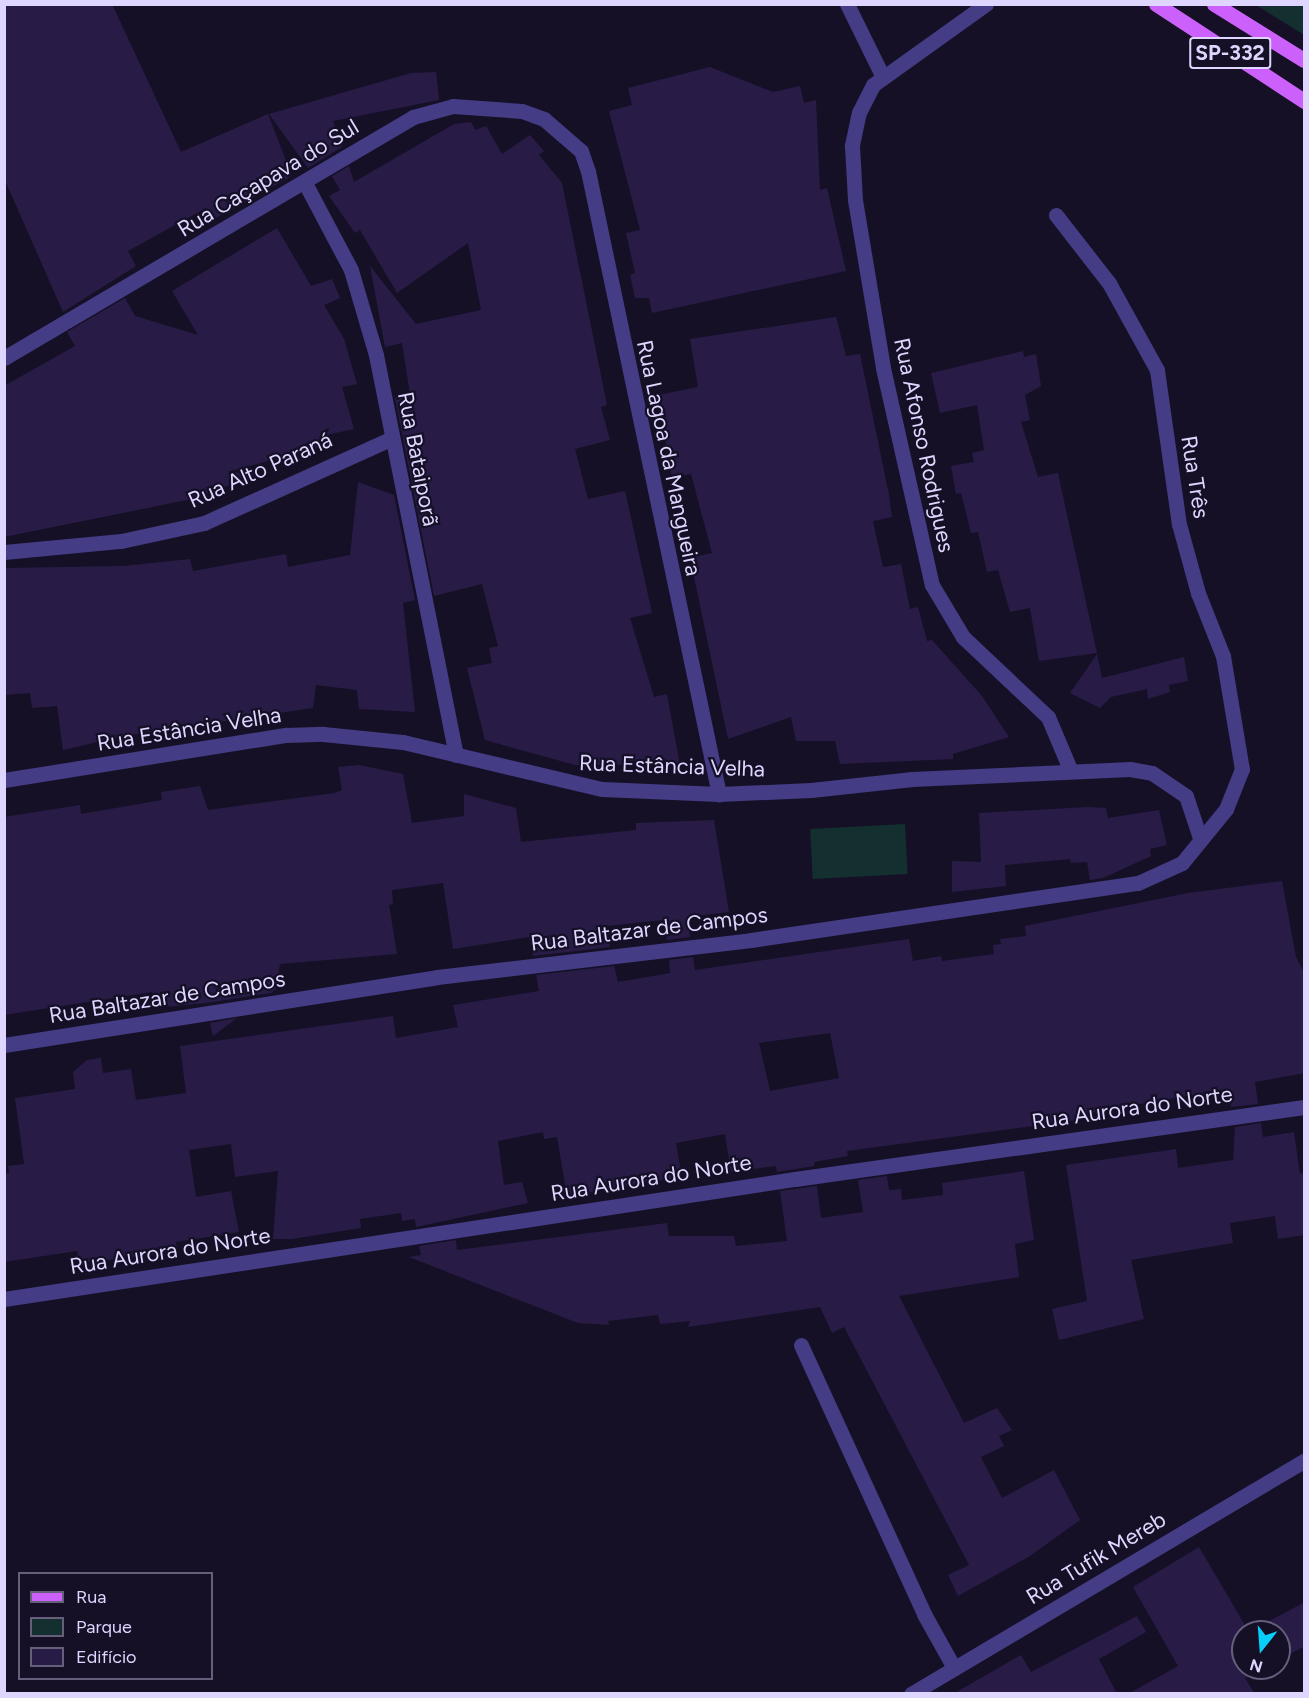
<!DOCTYPE html>
<meta charset="utf-8">
<style>
body{margin:0}
#map{position:relative;width:1309px;height:1698px;overflow:hidden;background:#151026;font-family:Figtree,sans-serif}
div>[style]{position:absolute}
.green>*{inset:0;background:#132f30;transform-origin:0 0}
.building>*{inset:0;background:#281c47}
.lane>*{height:15px;margin:-7.5px;padding:0 7.5px;transform-origin:7.5px;border-radius:7.5px;background:#443c84}
.street>*{height:15px;margin:-7.5px;padding:0 7.5px;transform-origin:7.5px;border-radius:7.5px;background:#443c84}
.primary>*{height:15px;margin:-7.5px;padding:0 7.5px;transform-origin:7.5px;border-radius:7.5px;background:#cc60fb}
span{translate:-50% -50%;white-space:nowrap;text-align:center;line-height:1.15;-webkit-text-stroke:4.5px #151026;paint-order:stroke}
.shield-label span{padding:2px 4px;background:#151026;border:2px solid;border-radius:4px;-webkit-text-stroke-width:0}
.shield-label{font-size:21px;color:#ded6fe;font-weight:700}
.street-label{font-size:22px;color:#ded6fe}
.frame{position:absolute;inset:0;border:6px solid #ded6fe;pointer-events:none}
.legend{position:absolute;left:18px;top:1572px;width:195px;height:108px;box-sizing:border-box;background:#151026;border:2px solid #655f7c;margin:0;padding:8px 10px;list-style:none;font-size:18px;color:#ded6fe}
.legend li{display:flex;align-items:center;gap:12px;height:30px}
.legend b{width:30px;border:2px solid #655f7c}
.north{position:absolute;left:1231px;top:1620px;width:60px;height:60px;box-sizing:border-box;background:#151026;border:2px solid #655f7c;border-radius:50%;rotate:197deg;font-size:16px;font-weight:700;line-height:24px;text-align:center;color:#ded6fe}
.north::after{content:'';display:block;margin:auto;width:21px;height:27px;background:#07cff9;clip-path:polygon(50% 0,100% 100%,50% 72%,0 100%)}
</style>
<div id="map">
<div class="green">
<i style="clip-path:polygon(1256px 5px,1304px 5px,1304px 35px)"></i>
<i style="left:905px;top:824px;width:50px;height:95px;rotate:87deg"></i>
</div>
<div class="building">
<i style="clip-path:polygon(4px 4px,112px 4px,181px 152px,268px 114px,292px 176px,212px 220px,206px 208px,128px 251px,136px 266px,63px 312px,4px 178px)"></i>
<i style="clip-path:polygon(710px 67px,773px 92px,800px 86px,804px 103px,816px 100px,820px 190px,827px 188px,846px 271px,652px 313px,649px 298px,635px 298px,630px 275px,635px 273px,626px 233px,640px 230px,609px 111px,632px 105px,628px 88px)"></i>
<i style="clip-path:polygon(436px 72px,439px 100px,333px 121px,342px 147px,308px 168px,269px 114px,411px 73px)"></i>
<i style="clip-path:polygon(471px 122px,475px 130px,486px 126px,502px 154px,530px 135px,544px 151px,539px 155px,562px 183px,607px 405px,601px 407px,610px 440px,575px 449px,588px 499px,625px 491px,652px 613px,630px 618px,654px 697px,667px 694px,680px 765px,575px 765px,485px 740px,467px 668px,492px 663px,489px 648px,498px 646px,482px 584px,434px 596px,395px 398px,410px 394px,402px 343px,385px 347px,370px 266px,416px 324px,481px 310px,468px 243px,397px 293px,360px 230px,355px 233px,329px 196px,340px 190px,332px 176px,349px 166px,354px 182px,454px 124px)"></i>
<i style="clip-path:polygon(277px 228px,311px 286px,332px 279px,340px 298px,324px 305px,344px 339px,357px 384px,342px 387px,354px 429px,322px 436px,325px 446px,227px 472px,259px 474px,192px 499px,4px 537px,4px 386px,75px 346px,67px 332px,125px 298px,135px 316px,198px 335px,172px 291px)"></i>
<i style="clip-path:polygon(836px 317px,846px 356px,860px 354px,889px 495px,892px 517px,873px 521px,883px 567px,901px 564px,910px 609px,918px 607px,927px 641px,932px 640px,982px 696px,1009px 737px,953px 754px,953px 759px,840px 764px,835px 741px,796px 741px,791px 717px,728px 739px,690px 558px,712px 553px,691px 474px,672px 478px,658px 395px,698px 387px,690px 339px)"></i>
<i style="clip-path:polygon(1023px 351px,1024px 357px,1036px 354px,1041px 386px,1025px 395px,1030px 420px,1021px 422px,1038px 477px,1058px 473px,1097px 653px,1039px 661px,1030px 608px,1010px 612px,998px 570px,987px 572px,978px 532px,971px 533px,961px 493px,956px 494px,951px 466px,974px 462px,972px 453px,984px 450px,977px 405px,940px 413px,931px 373px)"></i>
<i style="clip-path:polygon(358px 482px,394px 495px,415px 600px,403px 603px,415px 712px,359px 709px,357px 690px,316px 685px,313px 708px,123px 736px,63px 750px,57px 706px,32px 708px,30px 693px,4px 695px,4px 568px,124px 566px,190px 559px,193px 571px,286px 554px,288px 567px,350px 555px)"></i>
<i style="clip-path:polygon(1097px 654px,1102px 678px,1184px 657px,1188px 681px,1169px 685px,1170px 692px,1148px 699px,1147px 689px,1111px 697px,1100px 708px,1070px 693px)"></i>
<i style="clip-path:polygon(359px 765px,403px 774px,412px 823px,464px 816px,464px 794px,516px 808px,521px 842px,636px 830px,636px 823px,714px 820px,729px 912px,687px 917px,690px 937px,667px 940px,664px 920px,606px 926px,610px 947px,533px 956px,529px 937px,453px 949px,443px 883px,392px 890px,393px 904px,389px 905px,397px 954px,280px 964px,276px 989px,271px 993px,206px 1003px,155px 1008px,152px 992px,4px 1015px,4px 817px,80px 805px,81px 814px,162px 800px,161px 792px,200px 786px,208px 810px,335px 793px,342px 790px,338px 767px)"></i>
<i style="clip-path:polygon(1088px 807px,1106px 808px,1108px 818px,1159px 810px,1167px 845px,1150px 849px,1151px 856px,1103px 878px,1090px 880px,1087px 862px,1071px 863px,1070px 859px,1005px 865px,1006px 886px,952px 892px,952px 861px,981px 862px,979px 813px)"></i>
<i style="clip-path:polygon(evenodd,1282px 881px,1296px 957px,1305px 975px,1305px 1073px,1255px 1082px,1258px 1104px,1231px 1107px,1229px 1091px,1186px 1096px,1083px 1114px,1084px 1119px,847px 1151px,848px 1156px,814px 1162px,814px 1166px,777px 1172px,776px 1166px,731px 1172px,725px 1134px,676px 1143px,682px 1177px,567px 1196px,557px 1137px,544px 1139px,543px 1132px,498px 1141px,504px 1185px,522px 1182px,528px 1203px,416px 1227px,415px 1219px,402px 1221px,401px 1213px,360px 1219px,361px 1228px,292px 1239px,273px 1239px,278px 1171px,235px 1177px,231px 1144px,189px 1150px,196px 1197px,231px 1191px,239px 1232px,176px 1242px,177px 1248px,159px 1250px,160px 1254px,79px 1263px,77px 1251px,4px 1262px,4px 1174px,9px 1173px,8px 1166px,24px 1164px,15px 1098px,75px 1089px,73px 1072px,87px 1060px,101px 1058px,103px 1073px,131px 1069px,136px 1100px,186px 1093px,180px 1046px,393px 1016px,396px 1038px,458px 1027px,453px 1005px,539px 991px,536px 975px,614px 966px,618px 982px,670px 973px,669px 960px,693px 957px,695px 970px,909px 939px,913px 961px,941px 956px,942px 961px,994px 954px,993px 945px,1001px 944px,1000px 939px,1026px 936px,1025px 926px,1188px 893px,1282px 881px,830px 1033px,839px 1078px,770px 1091px,759px 1043px,830px 1033px)"></i>
<i style="clip-path:polygon(237px 1018px,213px 1036px,210px 1023px)"></i>
<i style="clip-path:polygon(1261px 1123px,1263px 1137px,1294px 1132px,1300px 1174px,1305px 1173px,1305px 1235px,1278px 1239px,1275px 1216px,1230px 1223px,1233px 1243px,1131px 1260px,1144px 1319px,1059px 1340px,1052px 1309px,1087px 1301px,1066px 1165px,1176px 1149px,1178px 1168px,1233px 1160px,1235px 1127px)"></i>
<i style="clip-path:polygon(1024px 1171px,1034px 1240px,1015px 1244px,1019px 1277px,899px 1296px,964px 1423px,997px 1408px,1012px 1430px,999px 1436px,1004px 1446px,981px 1457px,1002px 1498px,1054px 1470px,1080px 1520px,1030px 1556px,958px 1596px,948px 1575px,969px 1565px,844px 1327px,832px 1333px,820px 1307px,688px 1327px,690px 1321px,660px 1324px,658px 1315px,608px 1321px,609px 1325px,578px 1323px,409px 1257px,421px 1255px,419px 1246px,456px 1240px,457px 1250px,667px 1223px,669px 1236px,734px 1236px,736px 1246px,787px 1241px,780px 1191px,817px 1186px,821px 1218px,863px 1212px,858px 1180px,887px 1176px,889px 1190px,901px 1189px,902px 1200px,943px 1195px,942px 1183px)"></i>
<i style="clip-path:polygon(1199px 1547px,1249px 1632px,1305px 1602px,1305px 1646px,1279px 1660px,1279px 1632px,1243px 1632px,1243px 1668px,1263px 1668px,1245px 1678px,1255px 1694px,1128px 1694px,1178px 1666px,1133px 1587px)"></i>
<i style="clip-path:polygon(1137px 1616px,1146px 1632px,1099px 1659px,1117px 1694px,953px 1694px,1021px 1655px,1031px 1672px)"></i>
</div>
<div class="lane">
<i style="left:1056px;top:215px;width:86px;rotate:52.1deg"></i>
<i style="left:1109px;top:283px;width:99px;rotate:61.1deg"></i>
<i style="left:1157px;top:370px;width:156px;rotate:81.9deg"></i>
<i style="left:1179px;top:524px;width:72px;rotate:74.6deg"></i>
<i style="left:1198px;top:593px;width:68px;rotate:68.4deg"></i>
<i style="left:1223px;top:656px;width:115px;rotate:80.5deg"></i>
<i style="left:801px;top:1345px;width:296px;rotate:65.4deg"></i>
<i style="left:924px;top:1614px;width:62px;rotate:60.9deg"></i>
</div>
<div class="street">
<i style="left:847px;top:4px;width:79px;rotate:63.8deg"></i>
<i style="left:986px;top:4px;width:139px;rotate:144.4deg"></i>
<i style="left:873px;top:85px;width:30px;rotate:117deg"></i>
<i style="left:859px;top:112px;width:35px;rotate:102deg"></i>
<i style="left:852px;top:146px;width:54px;rotate:86.8deg"></i>
<i style="left:855px;top:200px;width:170px;rotate:80.5deg"></i>
<i style="left:883px;top:368px;width:222px;rotate:77.3deg"></i>
<i style="left:932px;top:585px;width:61px;rotate:59.2deg"></i>
<i style="left:963px;top:637px;width:117px;rotate:43.3deg"></i>
<i style="left:1048px;top:717px;width:56px;rotate:67.1deg"></i>
<i style="left:305px;top:183px;width:98px;rotate:62.1deg"></i>
<i style="left:351px;top:270px;width:89px;rotate:73.6deg"></i>
<i style="left:376px;top:355px;width:408px;rotate:78.7deg"></i>
<i style="left:4px;top:358px;width:475px;rotate:-30.5deg"></i>
<i style="left:413px;top:117px;width:41px;rotate:-15.4deg"></i>
<i style="left:453px;top:106px;width:69px;rotate:4.1deg"></i>
<i style="left:522px;top:111px;width:23px;rotate:20deg"></i>
<i style="left:544px;top:119px;width:49px;rotate:40.9deg"></i>
<i style="left:581px;top:151px;width:21px;rotate:71deg"></i>
<i style="left:588px;top:171px;width:637px;rotate:78.13deg"></i>
<i style="left:4px;top:552px;width:118px;rotate:-5.4deg"></i>
<i style="left:121px;top:541px;width:85px;rotate:-12.2deg"></i>
<i style="left:204px;top:523px;width:204px;rotate:-24.3deg"></i>
<i style="left:4px;top:780px;width:286px;rotate:-9.1deg"></i>
<i style="left:286px;top:735px;width:37px;rotate:-2deg"></i>
<i style="left:323px;top:734px;width:80px;rotate:5.7deg"></i>
<i style="left:403px;top:742px;width:204px;rotate:13.3deg"></i>
<i style="left:602px;top:789px;width:117px;rotate:2.4deg"></i>
<i style="left:719px;top:794px;width:92px;rotate:-2.5deg"></i>
<i style="left:811px;top:790px;width:102px;rotate:-6.2deg"></i>
<i style="left:912px;top:779px;width:218px;rotate:-2.6deg"></i>
<i style="left:1130px;top:769px;width:22px;rotate:10deg"></i>
<i style="left:1152px;top:773px;width:41px;rotate:34.1deg"></i>
<i style="left:1186px;top:796px;width:44px;rotate:71.6deg"></i>
<i style="left:4px;top:1045px;width:438px;rotate:-8.9deg"></i>
<i style="left:437px;top:977px;width:316px;rotate:-6.7deg"></i>
<i style="left:751px;top:940px;width:391px;rotate:-8.4deg"></i>
<i style="left:1138px;top:883px;width:48px;rotate:-24.4deg"></i>
<i style="left:1182px;top:863px;width:70px;rotate:-50.8deg"></i>
<i style="left:1226px;top:809px;width:43px;rotate:-68.2deg"></i>
<i style="left:4px;top:1299px;width:800px;rotate:-8.63deg"></i>
<i style="left:795px;top:1179px;width:514px;rotate:-8.05deg"></i>
<i style="left:911px;top:1694px;width:457px;rotate:-30.7deg"></i>
</div>
<div class="primary">
<i style="left:1156px;top:4px;width:177px;rotate:33.2deg"></i>
<i style="left:1214px;top:4px;width:106px;rotate:31.9deg"></i>
</div>
<div class="shield-label">
<span style="left:1230px;top:53px">SP-332</span>
</div>
<div class="street-label">
<span style="left:268px;top:178px;rotate:-31deg">Rua Caçapava do Sul</span>
<span style="left:924px;top:445px;rotate:78deg">Rua Afonso Rodrigues</span>
<span style="left:669px;top:458px;rotate:78deg">Rua Lagoa da Mangueira</span>
<span style="left:418px;top:459px;rotate:79deg">Rua Bataiporã</span>
<span style="left:260px;top:470px;rotate:-24deg">Rua Alto Paraná</span>
<span style="left:1195px;top:477px;rotate:81deg">Rua Três</span>
<span style="left:189px;top:729px;rotate:-9deg">Rua Estância Velha</span>
<span style="left:672px;top:766px;rotate:2deg">Rua Estância Velha</span>
<span style="left:649px;top:929px;rotate:-7deg">Rua Baltazar de Campos</span>
<span style="left:167px;top:997px;rotate:-9deg">Rua Baltazar de Campos</span>
<span style="left:1132px;top:1108px;rotate:-8deg">Rua Aurora do Norte</span>
<span style="left:651px;top:1178px;rotate:-9deg">Rua Aurora do Norte</span>
<span style="left:170px;top:1251px;rotate:-9deg">Rua Aurora do Norte</span>
<span style="left:1096px;top:1558px;rotate:-31deg">Rua Tufik Mereb</span>
</div>
<div class="frame"></div>
<ul class="legend">
<li><b style="height:8px;background:#cc60fb"></b>Rua</li>
<li><b style="height:16px;background:#132f30"></b>Parque</li>
<li><b style="height:16px;background:#281c47"></b>Edifício</li>
</ul>
<div class="north">N</div>
</div>
